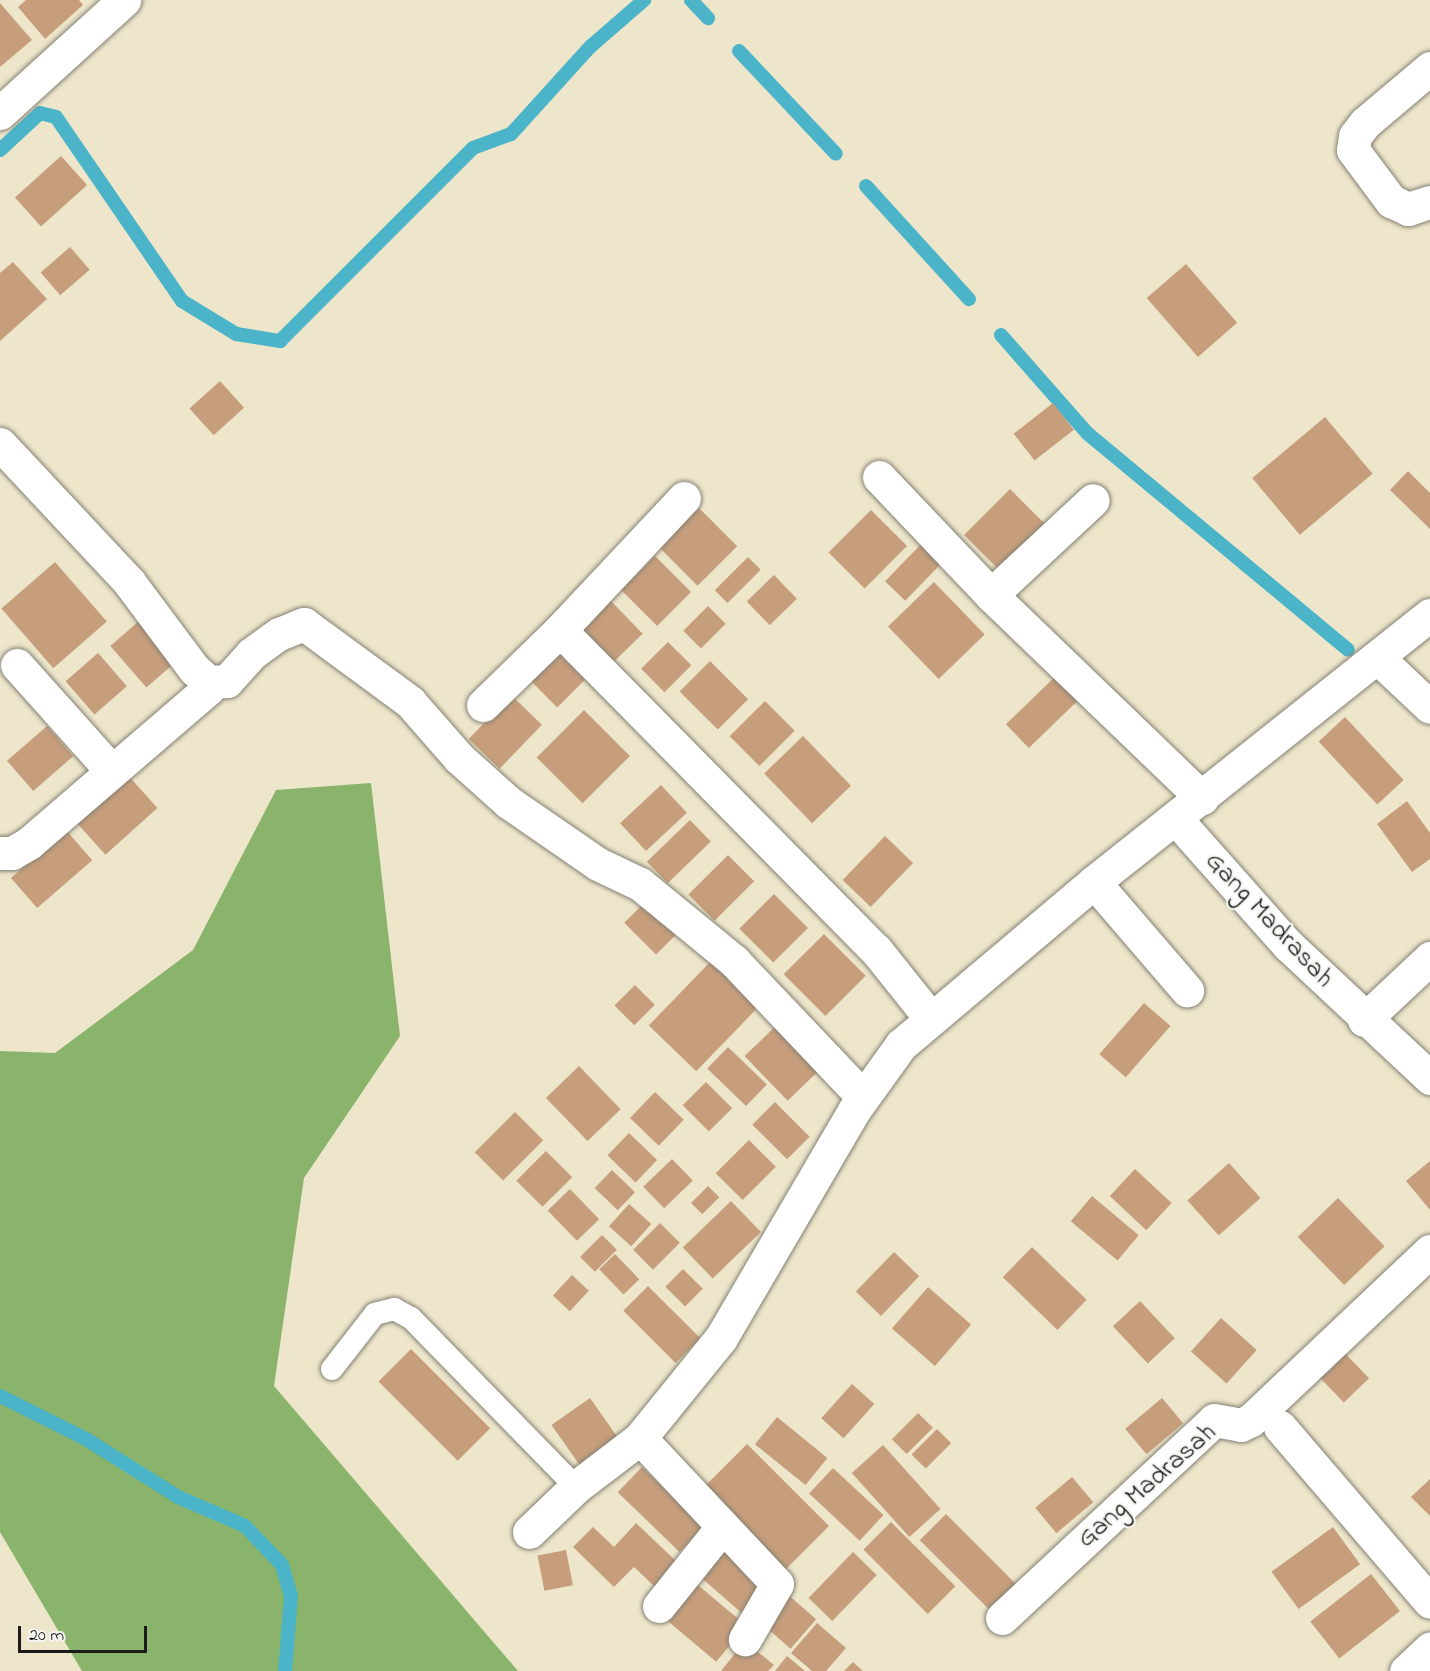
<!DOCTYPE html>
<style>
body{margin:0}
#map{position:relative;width:1430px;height:1671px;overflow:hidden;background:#ede6cb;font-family:"Indie Flower",sans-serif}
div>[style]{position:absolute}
.forest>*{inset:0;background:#8ab46b}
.stream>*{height:14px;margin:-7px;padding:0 7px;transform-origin:7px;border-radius:7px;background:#4bb4c9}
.building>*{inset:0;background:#c79e7c;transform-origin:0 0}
.roads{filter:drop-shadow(0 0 2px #848174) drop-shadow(0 0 2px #848174)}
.lane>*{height:22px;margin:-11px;padding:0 11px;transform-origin:11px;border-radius:11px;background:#fff}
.street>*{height:33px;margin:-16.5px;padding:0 16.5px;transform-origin:16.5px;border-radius:16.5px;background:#fff}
span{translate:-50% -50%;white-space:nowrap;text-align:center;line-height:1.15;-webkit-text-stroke:4.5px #f6f6f2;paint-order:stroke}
.street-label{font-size:27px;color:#1c1c1c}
.scale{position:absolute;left:18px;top:1626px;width:129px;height:27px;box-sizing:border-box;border:3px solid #1c1c1c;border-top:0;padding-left:8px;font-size:18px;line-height:21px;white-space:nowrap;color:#1c1c1c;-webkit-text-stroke:4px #f6f6f2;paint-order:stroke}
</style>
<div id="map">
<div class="forest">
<i style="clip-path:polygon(371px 783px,400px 1036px,304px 1178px,274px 1386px,518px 1671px,82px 1671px,0 1532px,0 1051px,55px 1053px,193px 950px,276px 790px)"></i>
</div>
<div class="stream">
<i style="left:691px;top:0;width:25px;rotate:47deg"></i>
<i style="left:739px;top:51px;width:141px;rotate:46.7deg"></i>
<i style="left:0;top:150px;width:54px;rotate:-42.8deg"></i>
<i style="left:40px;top:113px;width:16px;rotate:14deg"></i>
<i style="left:56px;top:117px;width:223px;rotate:55.6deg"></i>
<i style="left:182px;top:301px;width:63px;rotate:31.4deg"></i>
<i style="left:236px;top:334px;width:45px;rotate:9deg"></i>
<i style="left:280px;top:341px;width:273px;rotate:-45deg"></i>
<i style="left:473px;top:148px;width:40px;rotate:-20.2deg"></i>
<i style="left:511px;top:134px;width:118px;rotate:-47.8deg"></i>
<i style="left:590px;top:47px;width:72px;rotate:-41deg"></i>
<i style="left:866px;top:186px;width:153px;rotate:47.7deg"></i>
<i style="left:1001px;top:335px;width:130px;rotate:48.7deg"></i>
<i style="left:1087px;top:433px;width:339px;rotate:39.7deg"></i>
<i style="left:0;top:1396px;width:96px;rotate:26.6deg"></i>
<i style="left:86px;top:1439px;width:109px;rotate:32.2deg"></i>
<i style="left:178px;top:1497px;width:73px;rotate:23.4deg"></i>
<i style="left:245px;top:1526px;width:54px;rotate:46.5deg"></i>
<i style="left:282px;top:1565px;width:33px;rotate:74deg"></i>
<i style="left:291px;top:1597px;width:74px;rotate:94.6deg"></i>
</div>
<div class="building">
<i style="clip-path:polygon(26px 0,79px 0,83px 5px,45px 39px,18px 7px)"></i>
<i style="clip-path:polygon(0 3px,32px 40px,0 67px)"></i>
<i style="left:61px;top:156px;width:39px;height:62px;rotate:48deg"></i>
<i style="left:70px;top:247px;width:30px;height:39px;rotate:49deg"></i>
<i style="clip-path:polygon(13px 262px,47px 299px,0 341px,0 273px)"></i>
<i style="left:1186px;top:264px;width:78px;height:52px;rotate:49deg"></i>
<i style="left:220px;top:381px;width:36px;height:41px;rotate:48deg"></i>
<i style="left:1053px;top:403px;width:34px;height:50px;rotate:52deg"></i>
<i style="left:1325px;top:417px;width:74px;height:95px;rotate:50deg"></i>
<i style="clip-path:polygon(1408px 471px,1430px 493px,1430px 529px,1390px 490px)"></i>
<i style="left:1010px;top:489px;width:51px;height:65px;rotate:45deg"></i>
<i style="left:699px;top:508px;width:54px;height:56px;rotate:45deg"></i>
<i style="left:871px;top:510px;width:51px;height:60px;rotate:45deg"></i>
<i style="left:924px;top:541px;width:28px;height:56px;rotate:44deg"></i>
<i style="left:655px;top:556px;width:51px;height:48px;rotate:45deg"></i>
<i style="left:748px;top:557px;width:18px;height:47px;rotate:45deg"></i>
<i style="left:55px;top:562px;width:79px;height:71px;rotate:49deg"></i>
<i style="left:774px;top:575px;width:33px;height:38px;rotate:46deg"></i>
<i style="left:934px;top:582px;width:73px;height:64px;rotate:46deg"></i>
<i style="left:610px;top:600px;width:47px;height:47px;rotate:46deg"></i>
<i style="left:708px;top:606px;width:25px;height:35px;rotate:45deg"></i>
<i style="left:139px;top:621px;width:55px;height:38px;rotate:49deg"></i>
<i style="left:668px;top:642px;width:33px;height:38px;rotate:45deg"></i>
<i style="left:98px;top:653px;width:44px;height:43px;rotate:49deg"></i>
<i style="left:558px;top:653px;width:38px;height:39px;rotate:45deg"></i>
<i style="left:710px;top:661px;width:54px;height:43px;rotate:45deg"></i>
<i style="left:1062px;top:670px;width:33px;height:78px;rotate:46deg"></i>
<i style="left:511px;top:695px;width:43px;height:61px;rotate:44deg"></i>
<i style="left:765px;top:701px;width:42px;height:50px;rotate:45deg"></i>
<i style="left:584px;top:710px;width:65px;height:67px;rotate:45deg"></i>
<i style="left:1345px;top:717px;width:86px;height:36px;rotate:47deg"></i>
<i style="left:47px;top:726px;width:40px;height:53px;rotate:49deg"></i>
<i style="left:803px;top:736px;width:69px;height:54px;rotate:46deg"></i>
<i style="left:126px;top:773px;width:47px;height:70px;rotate:48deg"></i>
<i style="left:661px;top:785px;width:38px;height:56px;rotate:47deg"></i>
<i style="clip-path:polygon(1407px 801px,1430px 833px,1430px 859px,1412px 872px,1377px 824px)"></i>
<i style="left:690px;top:820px;width:30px;height:60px;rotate:46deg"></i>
<i style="left:66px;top:830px;width:40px;height:73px;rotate:49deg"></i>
<i style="left:885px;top:836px;width:39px;height:61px;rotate:44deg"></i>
<i style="left:728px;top:855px;width:37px;height:56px;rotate:45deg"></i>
<i style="left:774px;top:894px;width:48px;height:49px;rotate:45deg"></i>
<i style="left:649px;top:898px;width:45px;height:35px;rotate:45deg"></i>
<i style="left:824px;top:934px;width:59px;height:57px;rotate:45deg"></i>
<i style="left:712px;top:960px;width:66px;height:91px;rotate:44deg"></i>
<i style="left:635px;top:985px;width:28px;height:29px;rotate:45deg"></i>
<i style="left:1144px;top:1003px;width:35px;height:68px;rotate:41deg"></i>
<i style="left:782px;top:1020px;width:62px;height:52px;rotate:46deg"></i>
<i style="left:728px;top:1047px;width:54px;height:30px;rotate:44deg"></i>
<i style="left:579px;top:1066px;width:60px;height:46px;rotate:46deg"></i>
<i style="left:706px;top:1082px;width:37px;height:33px;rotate:45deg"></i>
<i style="left:655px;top:1092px;width:40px;height:36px;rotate:44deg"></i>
<i style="left:775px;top:1102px;width:49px;height:32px;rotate:45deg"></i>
<i style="left:515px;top:1112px;width:40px;height:57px;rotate:45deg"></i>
<i style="left:629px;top:1133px;width:39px;height:31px;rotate:44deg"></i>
<i style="left:749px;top:1140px;width:38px;height:47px;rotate:45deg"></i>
<i style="left:546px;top:1151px;width:37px;height:42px;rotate:45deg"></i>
<i style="left:672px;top:1159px;width:30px;height:40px;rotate:46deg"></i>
<i style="clip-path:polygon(1430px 1161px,1430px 1210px,1406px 1181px)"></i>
<i style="left:1229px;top:1163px;width:47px;height:56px;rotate:48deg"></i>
<i style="left:1135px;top:1169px;width:50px;height:37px;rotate:43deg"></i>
<i style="left:612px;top:1170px;width:32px;height:25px;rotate:44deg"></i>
<i style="left:708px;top:1186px;width:16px;height:24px;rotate:45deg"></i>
<i style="left:570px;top:1189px;width:42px;height:31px;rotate:46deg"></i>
<i style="left:1092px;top:1196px;width:61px;height:33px;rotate:40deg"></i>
<i style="left:1338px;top:1198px;width:67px;height:56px;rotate:46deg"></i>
<i style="left:731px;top:1201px;width:43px;height:67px;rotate:46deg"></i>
<i style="left:629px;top:1204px;width:30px;height:30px;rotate:42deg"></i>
<i style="left:660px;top:1223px;width:28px;height:38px;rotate:45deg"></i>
<i style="left:602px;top:1235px;width:21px;height:31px;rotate:45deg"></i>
<i style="left:1032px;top:1247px;width:76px;height:42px;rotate:44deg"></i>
<i style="left:894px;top:1252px;width:35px;height:55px;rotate:44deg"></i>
<i style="left:615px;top:1254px;width:35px;height:22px;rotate:46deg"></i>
<i style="left:683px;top:1269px;width:28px;height:25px;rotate:45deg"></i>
<i style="left:572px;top:1275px;width:23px;height:28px;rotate:43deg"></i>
<i style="left:648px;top:1286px;width:74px;height:35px;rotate:45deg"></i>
<i style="left:928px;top:1287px;width:57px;height:55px;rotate:41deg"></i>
<i style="left:1140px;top:1301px;width:51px;height:37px;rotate:47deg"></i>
<i style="left:1221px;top:1318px;width:48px;height:45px;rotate:42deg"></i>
<i style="left:1335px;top:1343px;width:49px;height:35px;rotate:46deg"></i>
<i style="left:411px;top:1349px;width:112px;height:46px;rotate:45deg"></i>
<i style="left:852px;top:1384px;width:30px;height:46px;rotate:42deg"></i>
<i style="left:590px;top:1398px;width:52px;height:47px;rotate:55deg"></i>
<i style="left:1162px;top:1398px;width:33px;height:48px;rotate:50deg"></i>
<i style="left:918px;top:1413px;width:21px;height:37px;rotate:45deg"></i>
<i style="left:777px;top:1417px;width:65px;height:35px;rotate:39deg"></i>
<i style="left:937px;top:1429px;width:20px;height:36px;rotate:45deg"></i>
<i style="left:747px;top:1444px;width:116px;height:64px;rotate:45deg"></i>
<i style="left:883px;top:1445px;width:86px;height:42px;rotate:48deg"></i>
<i style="left:642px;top:1467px;width:86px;height:35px;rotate:44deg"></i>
<i style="left:833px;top:1468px;width:69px;height:35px;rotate:43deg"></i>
<i style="left:1072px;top:1477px;width:33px;height:48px;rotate:50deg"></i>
<i style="clip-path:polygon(1430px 1479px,1430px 1516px,1411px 1497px)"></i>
<i style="left:946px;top:1514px;width:101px;height:37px;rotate:45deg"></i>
<i style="left:891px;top:1522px;width:91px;height:39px;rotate:45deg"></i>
<i style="clip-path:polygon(636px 1523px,678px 1563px,656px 1588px,634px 1567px,614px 1587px,573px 1547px,593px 1527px,614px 1547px)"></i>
<i style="left:1333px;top:1527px;width:46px;height:76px;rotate:54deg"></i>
<i style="left:723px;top:1541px;width:67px;height:42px;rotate:41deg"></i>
<i style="left:566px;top:1550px;width:36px;height:29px;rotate:79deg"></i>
<i style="left:853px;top:1552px;width:33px;height:64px;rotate:44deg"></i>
<i style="left:1371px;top:1574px;width:47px;height:77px;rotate:52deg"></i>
<i style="left:692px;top:1580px;width:71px;height:47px;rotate:40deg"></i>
<i style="left:786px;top:1593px;width:40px;height:39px;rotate:41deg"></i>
<i style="clip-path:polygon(817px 1623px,846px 1648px,826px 1671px,812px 1671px,791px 1653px)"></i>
<i style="clip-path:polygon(753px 1648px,774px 1665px,768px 1671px,721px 1671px,737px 1651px,746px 1658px)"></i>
<i style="clip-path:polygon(787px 1656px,805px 1671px,775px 1671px)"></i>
<i style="clip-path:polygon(853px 1662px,863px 1671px,844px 1671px)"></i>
</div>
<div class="roads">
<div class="lane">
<i style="left:332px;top:1369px;width:70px;rotate:-52deg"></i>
<i style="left:375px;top:1314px;width:20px;rotate:-15deg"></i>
<i style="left:394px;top:1309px;width:19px;rotate:28deg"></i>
<i style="left:411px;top:1318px;width:236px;rotate:45.7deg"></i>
</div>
<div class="street">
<i style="left:1430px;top:68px;width:85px;rotate:139.8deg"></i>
<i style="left:1365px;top:123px;width:16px;rotate:128deg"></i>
<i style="left:1355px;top:136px;width:14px;rotate:98deg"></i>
<i style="left:1353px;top:150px;width:64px;rotate:53.3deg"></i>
<i style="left:1391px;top:201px;width:19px;rotate:25deg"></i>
<i style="left:1408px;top:209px;width:23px;rotate:-18deg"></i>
<i style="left:0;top:113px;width:168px;rotate:-42.3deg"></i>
<i style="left:0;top:444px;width:189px;rotate:46.9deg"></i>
<i style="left:129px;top:582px;width:109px;rotate:53.2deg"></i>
<i style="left:194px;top:669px;width:20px;rotate:41deg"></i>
<i style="left:209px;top:682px;width:18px;rotate:-3deg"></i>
<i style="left:227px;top:681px;width:36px;rotate:-48deg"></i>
<i style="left:251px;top:654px;width:34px;rotate:-36deg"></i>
<i style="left:279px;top:634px;width:27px;rotate:-22deg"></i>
<i style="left:304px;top:624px;width:132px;rotate:36.3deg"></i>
<i style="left:410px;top:702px;width:74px;rotate:48.8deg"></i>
<i style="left:459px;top:758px;width:66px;rotate:41.9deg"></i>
<i style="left:508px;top:802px;width:109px;rotate:34.6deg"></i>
<i style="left:598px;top:864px;width:47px;rotate:25.5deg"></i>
<i style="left:640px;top:884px;width:122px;rotate:39.3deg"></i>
<i style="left:734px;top:961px;width:187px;rotate:46.5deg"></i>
<i style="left:879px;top:477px;width:163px;rotate:46.5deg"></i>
<i style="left:991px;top:595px;width:293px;rotate:43.9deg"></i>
<i style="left:991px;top:595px;width:139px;rotate:-43deg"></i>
<i style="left:560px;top:630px;width:181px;rotate:-46.8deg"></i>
<i style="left:1378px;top:658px;width:71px;rotate:43.3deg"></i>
<i style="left:17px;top:665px;width:141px;rotate:48.2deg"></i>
<i style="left:483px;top:705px;width:107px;rotate:-44.2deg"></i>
<i style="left:560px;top:630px;width:450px;rotate:45.4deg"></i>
<i style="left:876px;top:950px;width:88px;rotate:51.4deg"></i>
<i style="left:1176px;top:819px;width:169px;rotate:48.4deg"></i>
<i style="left:1288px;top:945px;width:195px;rotate:43.1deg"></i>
<i style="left:0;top:853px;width:12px"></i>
<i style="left:12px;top:853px;width:20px;rotate:-30deg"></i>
<i style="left:29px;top:843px;width:236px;rotate:-40.7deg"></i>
<i style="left:208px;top:689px;width:7px;rotate:-82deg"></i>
<i style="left:1094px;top:882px;width:143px;rotate:49.3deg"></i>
<i style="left:1364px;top:1020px;width:91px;rotate:-43.2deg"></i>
<i style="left:1280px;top:1427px;width:230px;rotate:49.4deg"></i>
<i style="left:640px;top:1438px;width:200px;rotate:46.8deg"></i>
<i style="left:777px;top:1584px;width:64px;rotate:120.2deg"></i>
<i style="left:529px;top:1532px;width:65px;rotate:-43.8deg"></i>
<i style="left:576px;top:1487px;width:81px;rotate:-37.4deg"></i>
<i style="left:640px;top:1438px;width:129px;rotate:-51deg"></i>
<i style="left:721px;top:1338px;width:265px;rotate:-59.7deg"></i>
<i style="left:855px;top:1109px;width:79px;rotate:-54.3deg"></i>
<i style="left:901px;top:1045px;width:253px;rotate:-40.2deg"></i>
<i style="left:1094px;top:882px;width:429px;rotate:-38.5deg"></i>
<i style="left:659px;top:1606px;width:102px;rotate:-51.3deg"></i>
<i style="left:1002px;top:1618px;width:290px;rotate:-43deg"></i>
<i style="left:1214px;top:1420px;width:27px;rotate:10deg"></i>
<i style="left:1241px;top:1425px;width:11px;rotate:-27deg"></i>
<i style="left:1251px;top:1420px;width:246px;rotate:-43.4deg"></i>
<i style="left:1406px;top:1671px;width:33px;rotate:-43deg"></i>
</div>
</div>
<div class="street-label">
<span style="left:1269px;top:920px;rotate:47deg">Gang Madrasah</span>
<span style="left:1147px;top:1486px;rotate:-41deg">Gang Madrasah</span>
</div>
<div class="scale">20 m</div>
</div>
